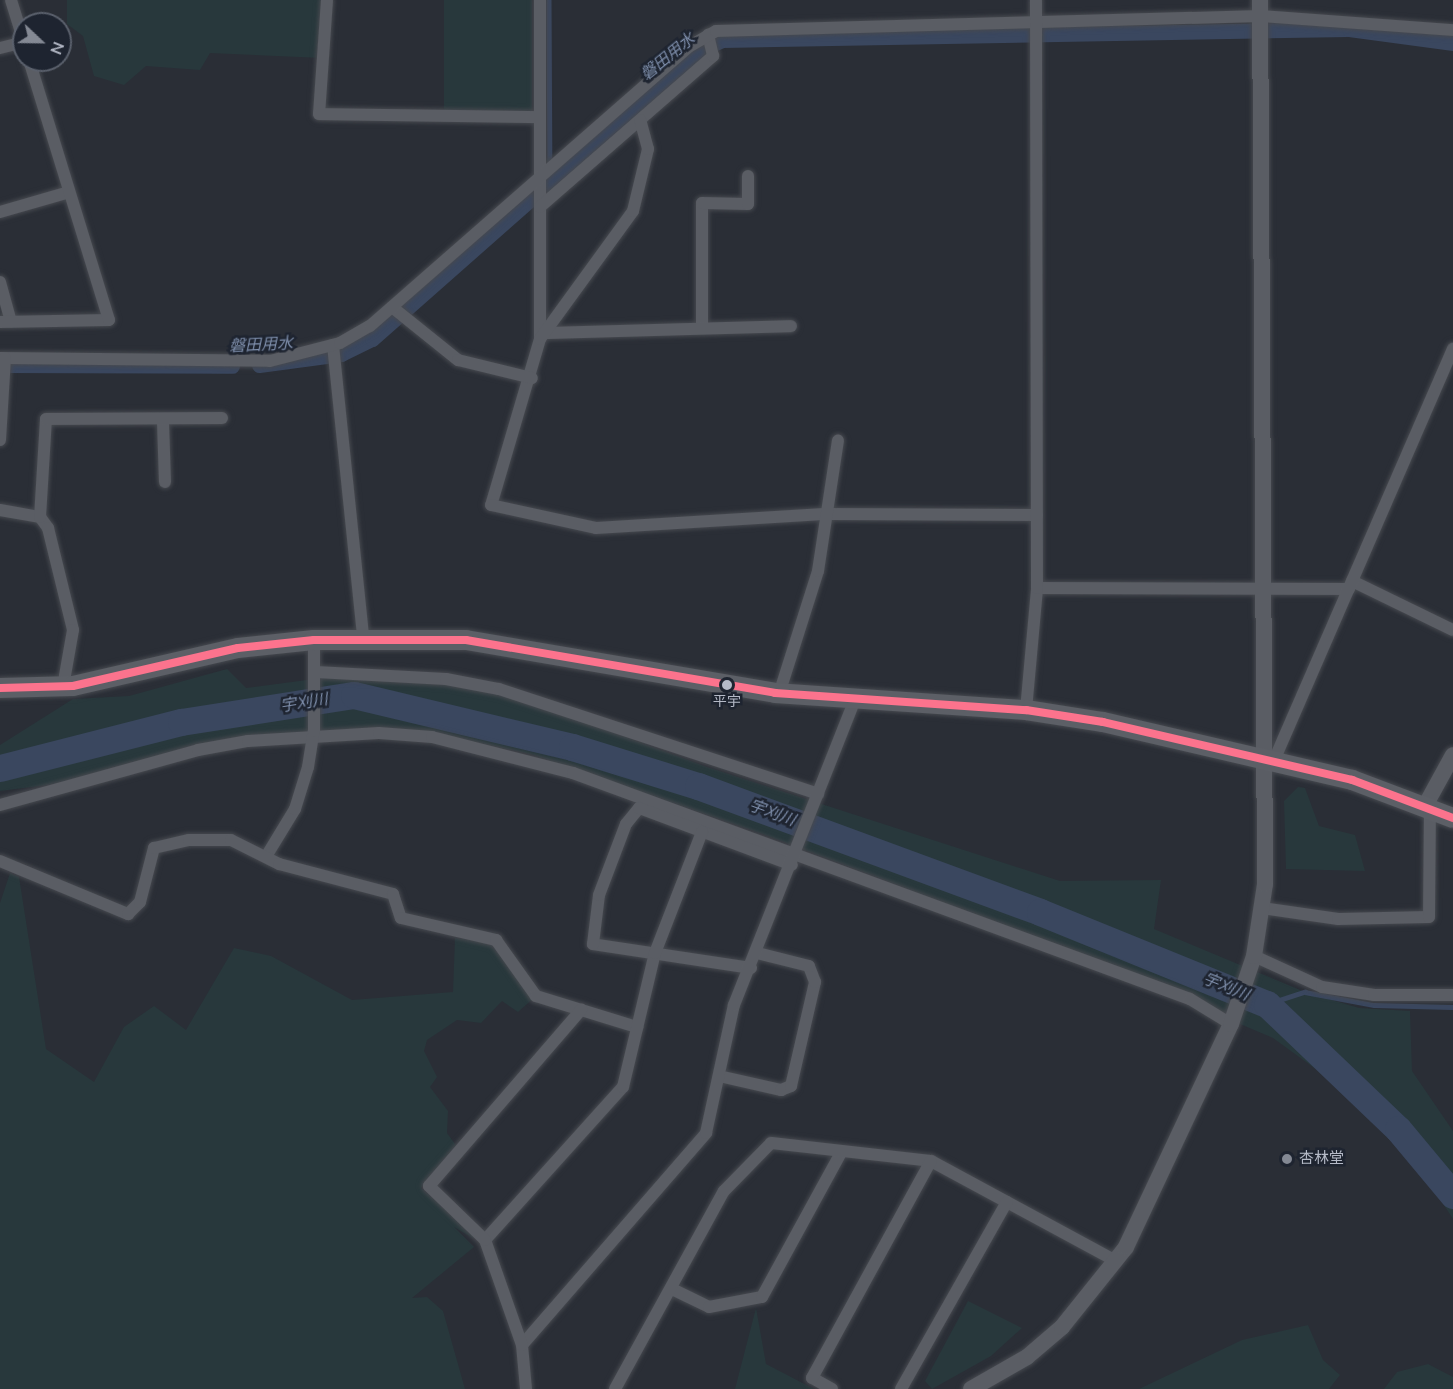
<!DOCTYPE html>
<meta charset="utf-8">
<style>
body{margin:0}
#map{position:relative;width:1453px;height:1389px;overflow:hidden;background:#2a2e36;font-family:"Nunito Sans","Noto Sans JP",sans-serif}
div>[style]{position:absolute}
.green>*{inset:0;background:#28383c;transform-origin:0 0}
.stream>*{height:4.5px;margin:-2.25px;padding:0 2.25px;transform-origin:2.25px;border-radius:2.25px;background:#3a475f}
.canal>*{height:15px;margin:-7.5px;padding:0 7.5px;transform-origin:7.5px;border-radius:7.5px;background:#3a475f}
.river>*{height:27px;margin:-13.5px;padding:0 13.5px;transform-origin:13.5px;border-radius:13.5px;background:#3a475f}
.roads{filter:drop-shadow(0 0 2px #46494f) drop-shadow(0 0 2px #46494f)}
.minor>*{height:12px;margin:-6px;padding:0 6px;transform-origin:6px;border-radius:6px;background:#5a5d64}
.tertiary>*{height:16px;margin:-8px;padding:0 8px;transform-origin:8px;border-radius:8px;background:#5a5d64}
.primary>*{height:20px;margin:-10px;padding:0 10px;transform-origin:10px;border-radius:10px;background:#5c5f66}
.bus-1>*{height:8px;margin:-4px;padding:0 4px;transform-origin:4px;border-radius:4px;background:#fc738d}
.dots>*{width:16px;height:16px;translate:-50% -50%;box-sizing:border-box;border:3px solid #1e2430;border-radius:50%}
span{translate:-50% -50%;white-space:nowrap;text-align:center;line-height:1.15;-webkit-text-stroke:5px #1e2430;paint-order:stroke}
.bus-label{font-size:14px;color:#b5bac7}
.poi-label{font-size:15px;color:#b5bac7}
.left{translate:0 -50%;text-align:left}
.water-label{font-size:16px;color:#7f8fac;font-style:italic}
.north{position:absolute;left:12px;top:12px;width:60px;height:60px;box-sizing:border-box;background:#1e2430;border:2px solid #5a606c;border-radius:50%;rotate:112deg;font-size:16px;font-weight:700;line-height:24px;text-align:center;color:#b5bac7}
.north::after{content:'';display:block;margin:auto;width:21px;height:27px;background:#848994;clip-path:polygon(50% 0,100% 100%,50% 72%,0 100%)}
</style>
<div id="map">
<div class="green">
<i style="clip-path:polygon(67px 0,323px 0,323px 58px,210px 53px,200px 70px,146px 66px,124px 85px,94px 76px,83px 36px,67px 24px)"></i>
<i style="left:444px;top:0;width:88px;height:111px"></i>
<i style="clip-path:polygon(227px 669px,246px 688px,322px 678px,489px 687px,707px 767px,1060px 881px,1161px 880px,1154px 929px,1305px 992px,1359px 1008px,1410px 1011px,1412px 1071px,1453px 1131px,1453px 1219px,1416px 1162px,1339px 1086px,1273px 1038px,1029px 935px,760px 833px,534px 755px,420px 730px,255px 735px,48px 785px,0 791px,0 745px,73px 699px,129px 696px)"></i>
<i style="clip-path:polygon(1298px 787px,1305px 788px,1319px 826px,1355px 835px,1365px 871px,1286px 869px,1284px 801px)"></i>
<i style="clip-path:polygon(10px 873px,19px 877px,46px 1049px,94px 1082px,124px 1027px,154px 1006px,186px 1030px,234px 948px,271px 956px,352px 1000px,453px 992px,455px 938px,499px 943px,536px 996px,518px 1012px,502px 1001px,481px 1023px,457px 1020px,427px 1040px,424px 1051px,437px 1077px,430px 1087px,448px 1111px,447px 1133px,458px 1148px,421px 1188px,471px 1232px,473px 1238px,454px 1227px,474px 1247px,412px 1298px,427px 1297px,443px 1311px,465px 1389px,0 1389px,0 903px)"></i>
<i style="clip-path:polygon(968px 1301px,1022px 1328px,991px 1356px,932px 1389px,925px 1381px)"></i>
<i style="clip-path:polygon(756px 1308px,766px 1364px,814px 1389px,735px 1389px)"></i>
<i style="clip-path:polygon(1308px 1325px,1323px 1360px,1340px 1375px,1329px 1389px,1139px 1389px,1242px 1340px)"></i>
<i style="clip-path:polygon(1428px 1364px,1453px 1377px,1453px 1389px,1384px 1389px,1397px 1372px)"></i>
</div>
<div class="stream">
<i style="left:549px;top:0;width:180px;rotate:89.7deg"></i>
<i style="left:1267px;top:1004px;width:40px;rotate:-18deg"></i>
<i style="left:1305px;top:992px;width:70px;rotate:10.7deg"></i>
<i style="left:1374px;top:1005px;width:79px;rotate:1.5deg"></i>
</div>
<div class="canal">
<i style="left:0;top:365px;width:232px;rotate:0.2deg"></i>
<i style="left:259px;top:365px;width:83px;rotate:-7.6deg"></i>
<i style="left:341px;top:354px;width:34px;rotate:-26deg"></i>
<i style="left:372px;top:339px;width:437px;rotate:-41.4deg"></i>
<i style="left:700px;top:50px;width:24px;rotate:-24deg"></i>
<i style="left:722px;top:40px;width:627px;rotate:-1.01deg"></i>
<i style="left:1349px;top:29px;width:105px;rotate:7.7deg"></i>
</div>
<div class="river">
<i style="left:0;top:768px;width:187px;rotate:-14.3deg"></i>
<i style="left:181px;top:722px;width:175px;rotate:-8.9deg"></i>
<i style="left:354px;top:695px;width:224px;rotate:13.4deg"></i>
<i style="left:572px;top:747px;width:132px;rotate:17.2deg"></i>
<i style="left:698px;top:786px;width:364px;rotate:20.2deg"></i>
<i style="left:1040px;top:912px;width:245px;rotate:22.1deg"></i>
<i style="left:1267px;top:1004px;width:181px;rotate:43.7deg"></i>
<i style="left:1398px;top:1129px;width:86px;rotate:50.2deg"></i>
</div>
<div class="roads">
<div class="minor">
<i style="left:327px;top:0;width:114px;rotate:94deg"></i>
<i style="left:319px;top:114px;width:221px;rotate:0.8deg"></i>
<i style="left:540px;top:0;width:339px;rotate:90deg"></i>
<i style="left:540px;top:339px;width:173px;rotate:106.4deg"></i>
<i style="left:491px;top:505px;width:107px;rotate:12.4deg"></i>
<i style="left:596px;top:528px;width:232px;rotate:-3.5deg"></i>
<i style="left:828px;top:514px;width:209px;rotate:0.3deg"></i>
<i style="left:0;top:48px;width:25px;rotate:-14deg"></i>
<i style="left:24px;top:42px;width:44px;rotate:-107.2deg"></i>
<i style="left:540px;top:207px;width:230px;rotate:-41.1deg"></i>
<i style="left:713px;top:56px;width:22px;rotate:-103deg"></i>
<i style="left:0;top:212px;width:69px;rotate:-16.1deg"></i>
<i style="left:0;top:282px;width:41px;rotate:74.6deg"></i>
<i style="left:392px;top:307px;width:85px;rotate:38.8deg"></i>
<i style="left:458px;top:360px;width:76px;rotate:13.7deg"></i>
<i style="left:0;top:322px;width:109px;rotate:-1.1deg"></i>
<i style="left:109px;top:320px;width:272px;rotate:-107.1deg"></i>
<i style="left:702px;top:328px;width:125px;rotate:-90deg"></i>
<i style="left:702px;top:203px;width:46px;rotate:1.2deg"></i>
<i style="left:748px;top:204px;width:28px;rotate:-90deg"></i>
<i style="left:545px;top:333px;width:246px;rotate:-1.6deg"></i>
<i style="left:540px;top:339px;width:158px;rotate:-54deg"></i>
<i style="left:633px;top:211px;width:64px;rotate:-76.4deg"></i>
<i style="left:648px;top:149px;width:30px;rotate:-105deg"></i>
<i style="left:333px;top:345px;width:294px;rotate:84.1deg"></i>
<i style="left:0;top:358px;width:270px;rotate:0.6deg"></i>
<i style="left:270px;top:361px;width:72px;rotate:-14.4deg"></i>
<i style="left:340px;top:343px;width:34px;rotate:-30deg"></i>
<i style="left:370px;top:326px;width:425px;rotate:-41.2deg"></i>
<i style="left:690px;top:46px;width:30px;rotate:-30deg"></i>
<i style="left:716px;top:31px;width:545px;rotate:-1.58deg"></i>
<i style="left:1261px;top:16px;width:193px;rotate:4.2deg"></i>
<i style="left:163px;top:422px;width:60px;rotate:88.1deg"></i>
<i style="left:0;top:440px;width:82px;rotate:-86.5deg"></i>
<i style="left:0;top:510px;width:41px;rotate:9.9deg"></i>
<i style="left:40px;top:517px;width:14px;rotate:54deg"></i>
<i style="left:48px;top:528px;width:105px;rotate:76.2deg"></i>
<i style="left:73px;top:630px;width:58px;rotate:100deg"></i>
<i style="left:40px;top:517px;width:98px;rotate:-86.5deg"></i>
<i style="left:46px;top:419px;width:176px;rotate:-0.3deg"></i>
<i style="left:1352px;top:581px;width:112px;rotate:25.9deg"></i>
<i style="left:1037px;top:588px;width:312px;rotate:0.2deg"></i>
<i style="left:316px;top:672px;width:130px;rotate:3.1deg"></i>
<i style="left:446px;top:679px;width:54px;rotate:10.7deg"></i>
<i style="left:499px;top:689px;width:336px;rotate:18.2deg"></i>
<i style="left:779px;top:694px;width:129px;rotate:-72.4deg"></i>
<i style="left:818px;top:571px;width:132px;rotate:-81.3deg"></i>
<i style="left:1026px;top:710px;width:122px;rotate:-84.8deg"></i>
<i style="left:1037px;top:588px;width:588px;rotate:-90.1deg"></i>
<i style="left:1272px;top:765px;width:454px;rotate:-66.5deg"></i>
<i style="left:0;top:805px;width:205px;rotate:-15.5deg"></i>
<i style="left:198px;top:750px;width:51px;rotate:-10.2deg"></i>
<i style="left:248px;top:741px;width:131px;rotate:-3.5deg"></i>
<i style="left:379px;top:733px;width:53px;rotate:4.3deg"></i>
<i style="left:432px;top:737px;width:146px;rotate:14.3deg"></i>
<i style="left:573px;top:773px;width:657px;rotate:20.12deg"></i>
<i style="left:1190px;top:999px;width:48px;rotate:31.4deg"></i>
<i style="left:267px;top:855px;width:54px;rotate:-58.7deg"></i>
<i style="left:295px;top:809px;width:44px;rotate:-72.8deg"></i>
<i style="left:308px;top:767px;width:36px;rotate:-81deg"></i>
<i style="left:314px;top:731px;width:91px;rotate:-90deg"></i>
<i style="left:0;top:861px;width:139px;rotate:22.5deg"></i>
<i style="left:128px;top:914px;width:17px;rotate:-45deg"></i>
<i style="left:140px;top:902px;width:56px;rotate:-75.5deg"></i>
<i style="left:154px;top:848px;width:36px;rotate:-13deg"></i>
<i style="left:189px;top:840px;width:42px"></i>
<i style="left:231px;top:840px;width:54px;rotate:26.6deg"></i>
<i style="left:279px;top:864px;width:118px;rotate:14.7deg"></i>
<i style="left:393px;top:894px;width:25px;rotate:72deg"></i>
<i style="left:401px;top:918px;width:98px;rotate:13deg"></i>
<i style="left:496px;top:940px;width:69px;rotate:54.5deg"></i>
<i style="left:536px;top:996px;width:106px;rotate:17.1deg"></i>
<i style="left:1262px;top:908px;width:77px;rotate:8.2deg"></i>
<i style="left:1338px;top:919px;width:91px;rotate:-1.3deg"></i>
<i style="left:1429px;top:917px;width:109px;rotate:-89.5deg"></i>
<i style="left:1254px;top:956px;width:75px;rotate:24.5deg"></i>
<i style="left:1322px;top:987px;width:53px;rotate:8.7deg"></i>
<i style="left:1374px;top:995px;width:79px"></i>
<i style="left:751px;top:968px;width:160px;rotate:-171.4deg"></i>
<i style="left:593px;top:944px;width:49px;rotate:-83deg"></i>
<i style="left:599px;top:895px;width:76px;rotate:-69.2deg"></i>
<i style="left:626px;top:824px;width:21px;rotate:-51deg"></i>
<i style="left:639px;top:808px;width:163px;rotate:20.4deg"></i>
<i style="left:719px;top:1076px;width:64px;rotate:12.7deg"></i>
<i style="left:781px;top:1090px;width:11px;rotate:-22deg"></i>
<i style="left:791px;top:1086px;width:107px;rotate:-77deg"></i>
<i style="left:815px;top:982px;width:17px;rotate:-111deg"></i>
<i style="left:809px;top:966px;width:54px;rotate:-166deg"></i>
<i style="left:485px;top:1240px;width:206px;rotate:-48deg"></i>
<i style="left:623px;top:1087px;width:138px;rotate:-76.6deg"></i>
<i style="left:655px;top:953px;width:130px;rotate:-68.8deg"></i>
<i style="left:672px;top:1289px;width:41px;rotate:25.9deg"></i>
<i style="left:709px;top:1307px;width:54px;rotate:-10.7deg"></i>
<i style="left:762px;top:1297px;width:166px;rotate:-61.3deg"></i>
<i style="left:522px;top:1345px;width:281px;rotate:-49deg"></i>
<i style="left:706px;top:1133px;width:131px;rotate:-77.7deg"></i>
<i style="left:734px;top:1005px;width:329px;rotate:-68.4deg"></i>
<i style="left:526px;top:1389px;width:44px;rotate:-95.2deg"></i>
<i style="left:522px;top:1345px;width:111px;rotate:-109.4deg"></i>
<i style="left:485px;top:1240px;width:78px;rotate:-136deg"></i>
<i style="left:429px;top:1186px;width:233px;rotate:-49.2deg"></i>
<i style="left:615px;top:1389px;width:226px;rotate:-61.2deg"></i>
<i style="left:724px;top:1191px;width:67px;rotate:-45.6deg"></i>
<i style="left:771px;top:1143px;width:161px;rotate:6.4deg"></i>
<i style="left:931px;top:1161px;width:210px;rotate:28.4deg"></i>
<i style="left:832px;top:1389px;width:23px;rotate:-151deg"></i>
<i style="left:812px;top:1378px;width:247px;rotate:-61.3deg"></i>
<i style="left:901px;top:1389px;width:215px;rotate:-60.5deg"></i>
</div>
<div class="tertiary">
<i style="left:1425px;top:806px;width:58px;rotate:-61.2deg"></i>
<i style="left:971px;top:1389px;width:64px;rotate:-29.7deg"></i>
<i style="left:1027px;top:1357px;width:46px;rotate:-40.6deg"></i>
<i style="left:1062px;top:1327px;width:102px;rotate:-51.3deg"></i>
<i style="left:1126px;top:1247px;width:246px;rotate:-64.8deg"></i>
<i style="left:1231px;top:1024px;width:72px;rotate:-71.3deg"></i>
<i style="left:1254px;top:956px;width:73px;rotate:-81.3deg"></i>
<i style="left:1265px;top:884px;width:884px;rotate:-90.32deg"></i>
</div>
<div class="primary">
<i style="left:0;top:688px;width:73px;rotate:-1.6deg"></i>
<i style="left:73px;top:686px;width:169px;rotate:-13deg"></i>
<i style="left:238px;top:648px;width:76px;rotate:-6deg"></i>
<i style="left:314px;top:640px;width:152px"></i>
<i style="left:466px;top:640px;width:314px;rotate:9.7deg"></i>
<i style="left:775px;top:693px;width:252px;rotate:3.9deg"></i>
<i style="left:1026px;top:710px;width:78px;rotate:8.9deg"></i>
<i style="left:1103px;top:722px;width:256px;rotate:13.1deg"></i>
<i style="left:1352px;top:780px;width:108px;rotate:20.6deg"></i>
</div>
</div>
<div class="bus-1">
<i style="left:0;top:688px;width:73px;rotate:-1.6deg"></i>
<i style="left:73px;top:686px;width:169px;rotate:-13deg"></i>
<i style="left:238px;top:648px;width:76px;rotate:-6deg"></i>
<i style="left:314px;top:640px;width:152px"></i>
<i style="left:466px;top:640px;width:314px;rotate:9.7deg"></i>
<i style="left:775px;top:693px;width:252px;rotate:3.9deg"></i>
<i style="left:1026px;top:710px;width:78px;rotate:8.9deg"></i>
<i style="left:1103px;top:722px;width:256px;rotate:13.1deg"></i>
<i style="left:1352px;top:780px;width:108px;rotate:20.6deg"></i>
</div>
<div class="dots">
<i style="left:727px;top:685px;background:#b5bac7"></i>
<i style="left:1287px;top:1159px;background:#848994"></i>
</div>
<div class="bus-label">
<span style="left:727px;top:702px">平宇</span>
</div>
<div class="poi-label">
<span class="left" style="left:1299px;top:1159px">杏林堂</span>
</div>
<div class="water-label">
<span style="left:668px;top:57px;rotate:-39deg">磐田用水</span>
<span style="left:261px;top:345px;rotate:-3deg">磐田用水</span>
<span style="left:304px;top:703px;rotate:-9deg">宇刈川</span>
<span style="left:772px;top:813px;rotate:20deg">宇刈川</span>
<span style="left:1226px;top:987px;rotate:22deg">宇刈川</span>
</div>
<div class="north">N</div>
</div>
